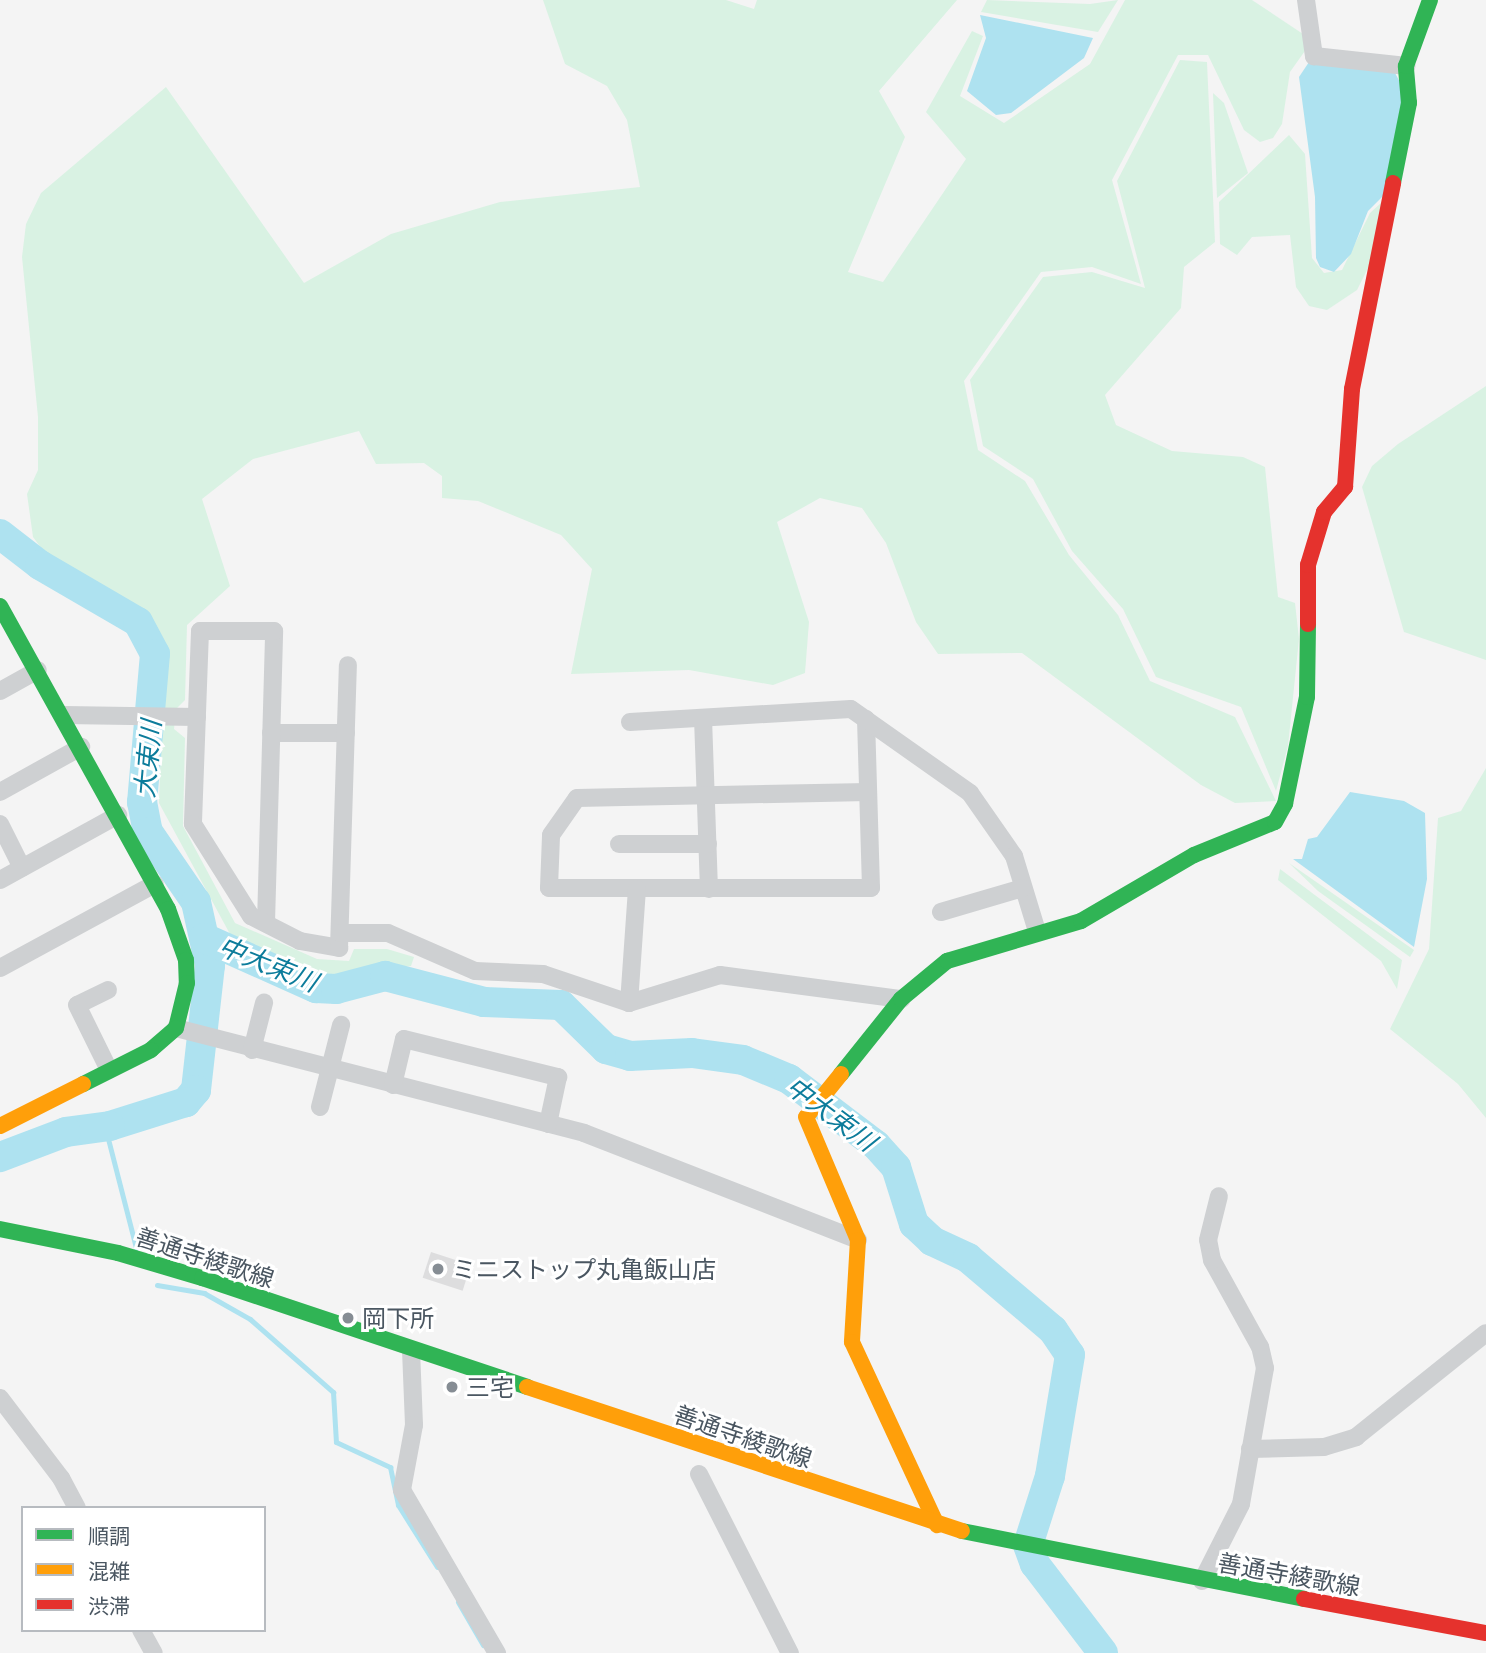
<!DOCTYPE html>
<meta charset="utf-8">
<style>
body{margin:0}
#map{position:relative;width:1486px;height:1653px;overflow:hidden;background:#f4f4f4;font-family:"Noto Sans","Noto Sans JP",sans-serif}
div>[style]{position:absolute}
.green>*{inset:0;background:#d9f2e3}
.water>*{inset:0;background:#aee2f0}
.stream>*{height:5px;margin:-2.5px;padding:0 2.5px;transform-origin:2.5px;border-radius:2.5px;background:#aee2f0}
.river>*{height:30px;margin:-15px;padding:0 15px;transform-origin:15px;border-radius:15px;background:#aee2f0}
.building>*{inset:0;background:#ddddde;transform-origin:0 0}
.street>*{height:18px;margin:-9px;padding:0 9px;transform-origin:9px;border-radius:9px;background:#ced0d2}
.fast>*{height:16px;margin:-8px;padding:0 8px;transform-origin:8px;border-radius:8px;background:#30b455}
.slow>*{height:16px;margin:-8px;padding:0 8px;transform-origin:8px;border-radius:8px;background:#ff9f0a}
.jam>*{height:16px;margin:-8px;padding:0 8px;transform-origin:8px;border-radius:8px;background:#e5322d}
.dots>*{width:19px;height:19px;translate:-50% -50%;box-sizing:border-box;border:4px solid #fff;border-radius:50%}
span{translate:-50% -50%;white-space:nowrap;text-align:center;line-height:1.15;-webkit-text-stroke:6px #fff;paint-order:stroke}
.street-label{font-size:24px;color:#4a5661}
.poi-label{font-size:24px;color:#4a5661}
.left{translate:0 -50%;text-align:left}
.water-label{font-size:26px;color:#0c7c9b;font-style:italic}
.legend{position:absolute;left:21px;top:1506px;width:245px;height:126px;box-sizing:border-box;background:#fff;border:2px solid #b7bbc0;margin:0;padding:9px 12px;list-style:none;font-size:21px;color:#4a5661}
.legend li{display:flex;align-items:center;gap:14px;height:35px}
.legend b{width:35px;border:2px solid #b7bbc0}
</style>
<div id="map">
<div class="green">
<i style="clip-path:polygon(543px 0,726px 0,754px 9px,757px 0,957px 0,879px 91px,905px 137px,848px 272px,883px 282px,966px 159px,926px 112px,972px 31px,983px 36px,960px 96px,1004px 123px,1090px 64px,1125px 0,1252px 0,1303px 34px,1307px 48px,1290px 72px,1282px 124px,1273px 138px,1260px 142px,1244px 130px,1208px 55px,1178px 55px,1112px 180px,1141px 284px,1092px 267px,1041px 272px,964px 381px,978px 450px,1025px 481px,1069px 555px,1118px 615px,1150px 681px,1235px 717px,1276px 801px,1235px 803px,1201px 785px,1022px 653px,938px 654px,916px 622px,886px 543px,862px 508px,820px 498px,777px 522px,809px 622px,805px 673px,773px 685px,689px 670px,571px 674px,592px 569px,561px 535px,478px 501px,442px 498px,442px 476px,424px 463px,376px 464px,359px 431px,253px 459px,202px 499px,230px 586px,187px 625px,185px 700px,176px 709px,174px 729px,185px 738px,183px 826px,235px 923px,317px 959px,349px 961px,354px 949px,387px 949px,414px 957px,411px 966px,331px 978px,307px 974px,231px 936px,159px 803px,164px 657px,148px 620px,58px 571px,33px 537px,27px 494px,38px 470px,38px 417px,22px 257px,26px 224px,41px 193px,166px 87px,304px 283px,391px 234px,500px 202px,640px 187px,627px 120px,607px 86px,565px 64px)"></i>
<i style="clip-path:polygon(987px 0,1090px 4px,1118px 0,1098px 32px,981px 12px)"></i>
<i style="clip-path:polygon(1180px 60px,1207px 62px,1215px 242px,1184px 267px,1181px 308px,1105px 395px,1116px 425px,1172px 451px,1243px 457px,1265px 467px,1278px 597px,1295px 603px,1299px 639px,1288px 746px,1276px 791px,1241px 707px,1156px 677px,1123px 609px,1072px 551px,1033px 479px,983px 446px,970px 380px,1043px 277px,1092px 272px,1145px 288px,1117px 181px)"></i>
<i style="clip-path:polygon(1213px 93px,1224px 103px,1248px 173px,1217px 198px)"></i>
<i style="clip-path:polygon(1289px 135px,1305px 154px,1312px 258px,1324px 273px,1342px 270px,1370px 213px,1382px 202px,1369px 266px,1357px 290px,1327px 310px,1309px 306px,1296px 287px,1290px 235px,1252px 237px,1237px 255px,1220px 244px,1219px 202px)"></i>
<i style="clip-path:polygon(1486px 386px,1486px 660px,1404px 632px,1362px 487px,1372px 466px,1398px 444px)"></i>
<i style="clip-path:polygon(1486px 768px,1486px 1118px,1458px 1084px,1390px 1029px,1429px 949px,1438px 818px,1461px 811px)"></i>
<i style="clip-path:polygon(1289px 863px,1414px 950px,1410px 957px,1318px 891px)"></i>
<i style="clip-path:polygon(1280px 869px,1402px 960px,1397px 989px,1381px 961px,1278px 880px)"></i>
</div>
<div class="water">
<i style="clip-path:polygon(980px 15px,1093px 38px,1084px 58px,1011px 113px,996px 115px,967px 91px,986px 38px)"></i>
<i style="clip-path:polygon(1309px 62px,1394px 71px,1404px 90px,1383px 196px,1368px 211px,1351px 254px,1334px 272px,1320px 267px,1316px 258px,1315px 197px,1299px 77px)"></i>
<i style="clip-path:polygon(1350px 792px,1404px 801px,1425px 813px,1427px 879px,1414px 947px,1293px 859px,1302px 859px,1308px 839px,1317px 837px)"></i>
</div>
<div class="stream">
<i style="left:105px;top:1127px;width:125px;rotate:75.6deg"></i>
<i style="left:157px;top:1285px;width:48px;rotate:9.7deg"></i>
<i style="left:204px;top:1293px;width:53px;rotate:29.5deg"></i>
<i style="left:250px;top:1319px;width:111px;rotate:41.3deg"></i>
<i style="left:333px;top:1392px;width:50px;rotate:86.6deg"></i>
<i style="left:336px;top:1442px;width:60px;rotate:24.8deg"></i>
<i style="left:390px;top:1467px;width:39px;rotate:78deg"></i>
<i style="left:398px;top:1505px;width:73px;rotate:57.8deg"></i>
<i style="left:458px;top:1602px;width:50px;rotate:59.8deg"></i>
</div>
<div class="river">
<i style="left:0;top:534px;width:51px;rotate:37.8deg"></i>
<i style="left:40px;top:565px;width:113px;rotate:30.2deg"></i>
<i style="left:138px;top:622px;width:36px;rotate:62deg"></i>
<i style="left:155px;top:654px;width:149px;rotate:95deg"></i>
<i style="left:142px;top:802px;width:31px;rotate:79deg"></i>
<i style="left:148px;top:832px;width:85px;rotate:55.6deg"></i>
<i style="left:196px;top:902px;width:65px;rotate:77.5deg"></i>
<i style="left:210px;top:965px;width:126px;rotate:96.4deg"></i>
<i style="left:196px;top:1090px;width:16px;rotate:130deg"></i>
<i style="left:186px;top:1102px;width:80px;rotate:162.5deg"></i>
<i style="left:110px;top:1126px;width:44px;rotate:172.2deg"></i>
<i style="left:66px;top:1132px;width:71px;rotate:159.3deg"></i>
<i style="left:204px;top:938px;width:123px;rotate:24.1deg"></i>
<i style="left:316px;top:988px;width:20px;rotate:3deg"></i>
<i style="left:336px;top:989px;width:51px;rotate:-14.9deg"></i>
<i style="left:385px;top:976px;width:102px;rotate:14.7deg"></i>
<i style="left:484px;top:1002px;width:77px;rotate:2.2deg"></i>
<i style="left:561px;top:1005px;width:63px;rotate:44.4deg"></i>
<i style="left:606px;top:1049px;width:25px;rotate:16deg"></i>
<i style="left:630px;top:1056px;width:62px;rotate:-2.8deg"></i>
<i style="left:692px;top:1053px;width:51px;rotate:7.8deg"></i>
<i style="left:743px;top:1060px;width:50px;rotate:22.4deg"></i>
<i style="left:789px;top:1079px;width:109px;rotate:37.2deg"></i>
<i style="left:876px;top:1145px;width:30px;rotate:48deg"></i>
<i style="left:896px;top:1167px;width:60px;rotate:72.5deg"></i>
<i style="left:914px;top:1224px;width:25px;rotate:43deg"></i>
<i style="left:932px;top:1241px;width:40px;rotate:25deg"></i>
<i style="left:968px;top:1258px;width:111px;rotate:40.3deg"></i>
<i style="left:1053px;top:1330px;width:30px;rotate:56deg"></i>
<i style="left:1070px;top:1355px;width:123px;rotate:99.4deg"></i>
<i style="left:1050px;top:1476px;width:72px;rotate:107.7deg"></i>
<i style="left:1028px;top:1545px;width:20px;rotate:70deg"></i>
<i style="left:1035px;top:1564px;width:112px;rotate:52.6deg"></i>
</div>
<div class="building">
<i style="left:431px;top:1252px;width:42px;height:27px;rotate:18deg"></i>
</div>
<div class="street">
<i style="left:1306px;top:0;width:57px;rotate:81.9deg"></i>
<i style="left:1314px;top:56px;width:93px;rotate:6.2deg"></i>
<i style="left:0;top:691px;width:43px;rotate:-28.9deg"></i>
<i style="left:64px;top:715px;width:133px;rotate:0.9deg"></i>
<i style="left:703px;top:718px;width:171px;rotate:88deg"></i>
<i style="left:866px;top:719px;width:169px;rotate:88.3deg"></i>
<i style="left:871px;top:888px;width:322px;rotate:180deg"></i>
<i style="left:549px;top:888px;width:53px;rotate:-87.8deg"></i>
<i style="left:551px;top:835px;width:45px;rotate:-54.9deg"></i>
<i style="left:577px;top:798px;width:291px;rotate:-1.2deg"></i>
<i style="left:630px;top:722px;width:221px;rotate:-3.4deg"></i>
<i style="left:851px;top:709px;width:146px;rotate:35.2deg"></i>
<i style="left:970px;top:793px;width:77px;rotate:55.1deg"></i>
<i style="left:1014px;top:856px;width:78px;rotate:73deg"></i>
<i style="left:271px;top:733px;width:75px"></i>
<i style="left:0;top:792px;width:93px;rotate:-29.1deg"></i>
<i style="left:0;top:824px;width:49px;rotate:63.4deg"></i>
<i style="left:619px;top:844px;width:89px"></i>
<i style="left:0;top:880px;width:135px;rotate:-28.8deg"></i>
<i style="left:941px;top:912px;width:85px;rotate:-16.3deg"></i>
<i style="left:266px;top:923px;width:292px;rotate:-88.4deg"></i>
<i style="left:274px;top:631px;width:74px;rotate:180deg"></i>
<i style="left:200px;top:631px;width:193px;rotate:92.1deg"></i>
<i style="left:193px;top:824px;width:109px;rotate:57.8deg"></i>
<i style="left:251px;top:916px;width:55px;rotate:27deg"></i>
<i style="left:300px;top:941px;width:40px;rotate:10deg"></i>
<i style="left:339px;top:948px;width:283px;rotate:-88.2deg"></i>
<i style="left:341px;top:933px;width:47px"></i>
<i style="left:388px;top:933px;width:95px;rotate:23.6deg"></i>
<i style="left:475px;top:971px;width:68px;rotate:2.5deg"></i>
<i style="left:543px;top:974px;width:91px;rotate:18.6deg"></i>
<i style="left:629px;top:1003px;width:95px;rotate:-17.1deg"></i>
<i style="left:720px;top:975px;width:183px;rotate:7.6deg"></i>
<i style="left:0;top:968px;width:176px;rotate:-28.5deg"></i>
<i style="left:108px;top:990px;width:34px;rotate:154deg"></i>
<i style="left:77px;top:1005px;width:72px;rotate:63.8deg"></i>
<i style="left:629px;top:1003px;width:114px;rotate:-86deg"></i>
<i style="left:176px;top:1028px;width:421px;rotate:14.4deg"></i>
<i style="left:584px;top:1133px;width:294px;rotate:21.3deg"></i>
<i style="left:252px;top:1050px;width:49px;rotate:-75.7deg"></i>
<i style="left:393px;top:1085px;width:47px;rotate:-76.6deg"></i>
<i style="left:404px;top:1039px;width:159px;rotate:13.9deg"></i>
<i style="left:558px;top:1077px;width:48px;rotate:102deg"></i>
<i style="left:320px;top:1107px;width:85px;rotate:-75.6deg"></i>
<i style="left:411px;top:1350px;width:75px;rotate:87.7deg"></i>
<i style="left:414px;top:1425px;width:66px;rotate:100.5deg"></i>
<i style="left:402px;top:1490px;width:189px;rotate:59.8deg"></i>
<i style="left:0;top:1398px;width:101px;rotate:52.7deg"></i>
<i style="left:61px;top:1478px;width:34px;rotate:62deg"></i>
<i style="left:1250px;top:1449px;width:74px;rotate:-1.5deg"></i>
<i style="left:1324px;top:1447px;width:34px;rotate:-17deg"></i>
<i style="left:1356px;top:1437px;width:166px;rotate:-38.7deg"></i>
<i style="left:699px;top:1474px;width:201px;rotate:63.1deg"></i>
<i style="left:1202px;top:1581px;width:86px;rotate:-63.1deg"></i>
<i style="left:1241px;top:1504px;width:138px;rotate:-80deg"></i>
<i style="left:1265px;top:1368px;width:22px;rotate:-103deg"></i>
<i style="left:1260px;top:1347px;width:99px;rotate:-118.9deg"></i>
<i style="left:1212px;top:1260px;width:20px;rotate:-101deg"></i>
<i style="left:1208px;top:1240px;width:45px;rotate:-76deg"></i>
<i style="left:141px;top:1630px;width:26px;rotate:61deg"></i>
</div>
<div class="fast">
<i style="left:1393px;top:183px;width:82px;rotate:-78.7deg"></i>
<i style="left:1409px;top:103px;width:37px;rotate:-95deg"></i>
<i style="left:1406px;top:66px;width:70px;rotate:-70deg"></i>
<i style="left:0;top:606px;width:346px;rotate:61deg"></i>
<i style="left:168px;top:909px;width:54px;rotate:70.6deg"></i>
<i style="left:186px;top:960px;width:23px;rotate:88deg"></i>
<i style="left:187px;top:983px;width:46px;rotate:103.7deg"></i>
<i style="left:176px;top:1028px;width:33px;rotate:139deg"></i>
<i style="left:151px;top:1050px;width:76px;rotate:153.4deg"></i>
<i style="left:841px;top:1074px;width:96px;rotate:-51.3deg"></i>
<i style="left:901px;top:999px;width:60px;rotate:-39.6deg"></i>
<i style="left:947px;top:961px;width:140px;rotate:-16.6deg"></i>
<i style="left:1081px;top:921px;width:131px;rotate:-30.3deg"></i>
<i style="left:1194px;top:855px;width:87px;rotate:-22.2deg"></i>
<i style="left:1275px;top:822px;width:21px;rotate:-61deg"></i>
<i style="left:1285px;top:804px;width:109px;rotate:-78.4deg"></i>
<i style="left:1307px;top:697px;width:73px;rotate:-89.2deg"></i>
<i style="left:0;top:1229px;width:120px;rotate:11.5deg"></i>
<i style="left:118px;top:1253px;width:88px;rotate:16.6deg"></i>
<i style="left:202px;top:1278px;width:343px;rotate:18.5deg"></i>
<i style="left:962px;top:1531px;width:349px;rotate:11.2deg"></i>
</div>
<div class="slow">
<i style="left:841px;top:1074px;width:55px;rotate:129.1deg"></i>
<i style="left:806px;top:1117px;width:134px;rotate:67.1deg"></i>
<i style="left:858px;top:1240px;width:102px;rotate:93.4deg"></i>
<i style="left:852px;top:1342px;width:202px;rotate:65.1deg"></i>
<i style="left:0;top:1126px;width:93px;rotate:-26.8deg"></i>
<i style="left:527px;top:1387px;width:458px;rotate:18.3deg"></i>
</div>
<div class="jam">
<i style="left:1308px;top:624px;width:59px;rotate:-90deg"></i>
<i style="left:1308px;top:565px;width:55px;rotate:-73.2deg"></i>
<i style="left:1324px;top:512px;width:33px;rotate:-50deg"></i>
<i style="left:1345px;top:487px;width:98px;rotate:-85.9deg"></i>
<i style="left:1352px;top:389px;width:210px;rotate:-78.7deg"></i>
<i style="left:1304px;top:1599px;width:185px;rotate:10.6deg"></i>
</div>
<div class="dots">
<i style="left:438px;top:1269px;background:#868d94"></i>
<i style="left:348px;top:1318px;background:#868d94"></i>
<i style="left:452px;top:1387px;background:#868d94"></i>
</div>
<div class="street-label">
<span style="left:205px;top:1257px;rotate:18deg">善通寺綾歌線</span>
<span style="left:743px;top:1436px;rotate:19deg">善通寺綾歌線</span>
<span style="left:1289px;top:1574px;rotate:10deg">善通寺綾歌線</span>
</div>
<div class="poi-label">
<span class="left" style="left:452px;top:1269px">ミニストップ丸亀飯山店</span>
<span class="left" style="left:362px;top:1318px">岡下所</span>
<span class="left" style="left:466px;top:1387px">三宅</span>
</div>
<div class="water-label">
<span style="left:148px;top:759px;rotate:-85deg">大束川</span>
<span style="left:268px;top:964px;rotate:22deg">中大束川</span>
<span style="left:831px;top:1114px;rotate:37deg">中大束川</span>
</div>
<ul class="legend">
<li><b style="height:9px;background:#30b455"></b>順調</li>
<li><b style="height:9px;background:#ff9f0a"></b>混雑</li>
<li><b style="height:9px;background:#e5322d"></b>渋滞</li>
</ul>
</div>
